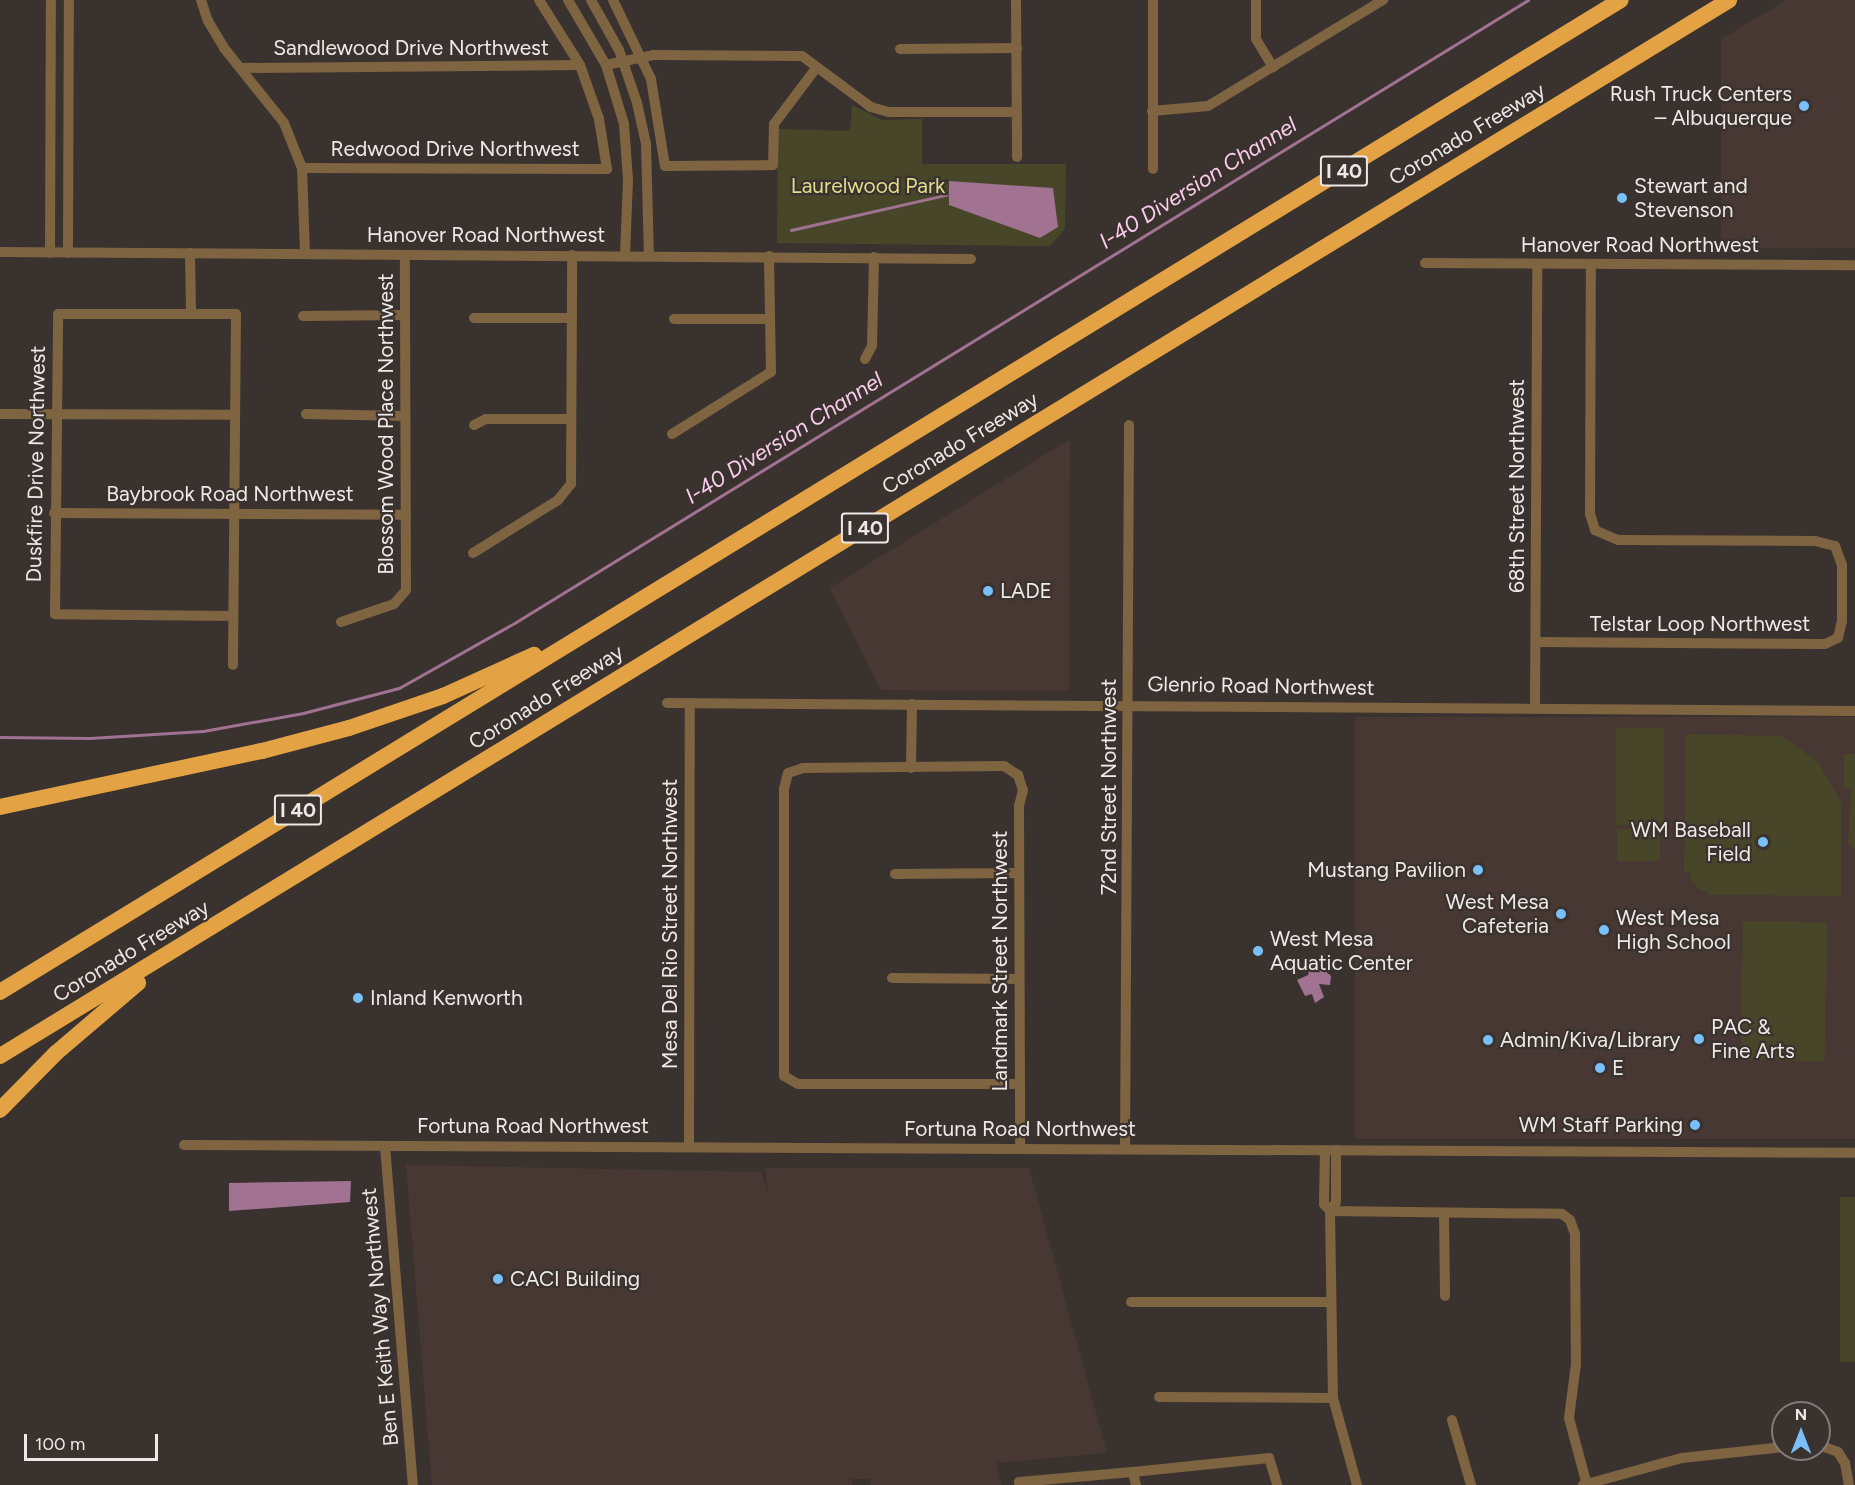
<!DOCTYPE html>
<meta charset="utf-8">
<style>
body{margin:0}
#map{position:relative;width:1855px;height:1485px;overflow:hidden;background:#3a322f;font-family:Figtree,sans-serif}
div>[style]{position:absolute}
.built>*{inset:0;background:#473833;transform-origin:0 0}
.green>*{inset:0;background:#484629;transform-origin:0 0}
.water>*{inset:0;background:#a17292}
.stream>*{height:3px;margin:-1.5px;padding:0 1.5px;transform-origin:1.5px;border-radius:1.5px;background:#a17292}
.minor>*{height:10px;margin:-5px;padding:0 5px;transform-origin:5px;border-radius:5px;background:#7e6441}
.highway>*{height:16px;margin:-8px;padding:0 8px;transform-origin:8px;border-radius:8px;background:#e3a243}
.dots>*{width:16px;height:16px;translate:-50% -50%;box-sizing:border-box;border:3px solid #3a322f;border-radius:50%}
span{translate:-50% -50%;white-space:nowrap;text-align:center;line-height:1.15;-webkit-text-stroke:4.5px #3a322f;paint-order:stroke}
.shield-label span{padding:2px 4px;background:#3a322f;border:2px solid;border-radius:4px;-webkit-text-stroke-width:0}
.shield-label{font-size:20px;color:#eee9e7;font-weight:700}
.street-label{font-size:21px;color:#eee9e7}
.poi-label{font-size:21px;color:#eee9e7}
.right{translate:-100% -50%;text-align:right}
.left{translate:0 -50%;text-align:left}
.park-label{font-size:21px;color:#e2dd8b}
.water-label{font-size:22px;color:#faceeb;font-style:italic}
.north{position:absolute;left:1771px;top:1401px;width:60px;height:60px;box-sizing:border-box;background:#3a322f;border:2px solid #827b79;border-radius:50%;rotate:0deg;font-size:16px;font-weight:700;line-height:24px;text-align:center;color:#eee9e7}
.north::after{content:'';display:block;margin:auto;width:21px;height:27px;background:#79bff8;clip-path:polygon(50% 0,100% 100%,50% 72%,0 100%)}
.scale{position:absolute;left:24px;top:1434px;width:134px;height:27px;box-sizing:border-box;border:3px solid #eee9e7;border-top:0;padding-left:8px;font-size:18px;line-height:21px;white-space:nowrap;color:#eee9e7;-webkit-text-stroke:4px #3a322f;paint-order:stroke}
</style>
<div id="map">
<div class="built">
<i style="clip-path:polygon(1786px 0,1855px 0,1855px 248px,1721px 249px,1721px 39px)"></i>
<i style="clip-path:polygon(1070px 439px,1069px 691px,881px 690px,830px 588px)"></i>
<i style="left:1355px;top:717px;width:500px;height:422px"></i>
<i style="clip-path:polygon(406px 1165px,761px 1172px,768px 1194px,765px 1168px,1029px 1168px,1107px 1453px,996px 1463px,1002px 1485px,871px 1485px,869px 1479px,851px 1479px,852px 1485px,432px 1485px)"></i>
</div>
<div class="green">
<i style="clip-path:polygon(852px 105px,882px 120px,922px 119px,922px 164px,1066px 164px,1065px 229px,1050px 246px,777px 243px,778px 129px,850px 131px)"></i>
<i style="left:1616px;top:728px;width:48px;height:97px"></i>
<i style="clip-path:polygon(1686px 734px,1782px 736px,1818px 762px,1841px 802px,1841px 896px,1708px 895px,1707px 891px,1701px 891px,1691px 880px,1690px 872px,1684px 872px)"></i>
<i style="clip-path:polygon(1844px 754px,1855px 754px,1855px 849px,1848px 843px,1851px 789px,1844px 788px)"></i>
<i style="left:1617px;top:829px;width:43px;height:32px"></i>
<i style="left:1743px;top:921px;width:84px;height:139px;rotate:1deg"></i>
<i style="left:1840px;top:1197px;width:15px;height:165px"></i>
</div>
<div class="water">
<i style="clip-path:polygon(949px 181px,1053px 188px,1058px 227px,1040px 238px,949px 205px)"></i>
<i style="clip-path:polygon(1313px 960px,1331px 976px,1330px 985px,1319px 984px,1324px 997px,1315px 1003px,1312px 994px,1305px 996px,1297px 980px,1308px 975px)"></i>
<i style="clip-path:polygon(351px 1181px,350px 1202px,229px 1211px,229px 1183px)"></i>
</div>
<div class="stream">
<i style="left:791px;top:230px;width:162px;rotate:-12.8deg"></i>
<i style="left:0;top:737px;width:90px;rotate:0.6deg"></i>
<i style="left:90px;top:738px;width:113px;rotate:-3.5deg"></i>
<i style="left:203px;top:731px;width:102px;rotate:-10.2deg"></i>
<i style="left:303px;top:713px;width:99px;rotate:-14.6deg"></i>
<i style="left:399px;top:688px;width:134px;rotate:-29.4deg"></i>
<i style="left:516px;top:622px;width:1188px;rotate:-31.58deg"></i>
</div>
<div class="minor">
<i style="left:201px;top:0;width:22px;rotate:72deg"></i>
<i style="left:208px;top:21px;width:31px;rotate:59deg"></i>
<i style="left:224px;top:48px;width:96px;rotate:51.3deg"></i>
<i style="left:284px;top:123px;width:48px;rotate:68.2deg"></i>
<i style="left:302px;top:168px;width:86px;rotate:88deg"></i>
<i style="left:568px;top:0;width:75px;rotate:59.7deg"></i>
<i style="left:606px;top:65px;width:62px;rotate:73deg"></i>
<i style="left:624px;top:124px;width:56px;rotate:85.9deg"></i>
<i style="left:628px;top:180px;width:75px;rotate:92.3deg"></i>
<i style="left:591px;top:0;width:57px;rotate:60.8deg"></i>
<i style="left:619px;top:50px;width:56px;rotate:71.2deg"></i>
<i style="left:637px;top:103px;width:42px;rotate:77.6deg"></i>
<i style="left:646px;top:144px;width:111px;rotate:88.5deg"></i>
<i style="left:613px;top:0;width:88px;rotate:64.3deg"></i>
<i style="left:651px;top:79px;width:88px;rotate:80.9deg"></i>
<i style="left:665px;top:166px;width:108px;rotate:-0.5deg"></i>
<i style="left:773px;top:165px;width:41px;rotate:-88.6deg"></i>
<i style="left:774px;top:124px;width:71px;rotate:-53deg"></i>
<i style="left:1016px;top:0;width:157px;rotate:89.6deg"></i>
<i style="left:1153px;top:0;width:169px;rotate:90deg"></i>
<i style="left:1256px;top:0;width:39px;rotate:90deg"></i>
<i style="left:1256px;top:39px;width:33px;rotate:59deg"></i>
<i style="left:900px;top:49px;width:117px;rotate:-0.5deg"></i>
<i style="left:606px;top:65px;width:48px;rotate:-12deg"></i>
<i style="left:653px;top:55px;width:149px;rotate:0.4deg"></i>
<i style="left:802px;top:56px;width:86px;rotate:36.5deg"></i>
<i style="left:871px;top:107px;width:19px;rotate:16deg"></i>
<i style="left:889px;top:112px;width:128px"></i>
<i style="left:241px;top:68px;width:339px;rotate:-0.5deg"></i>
<i style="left:1152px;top:111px;width:56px;rotate:-5.1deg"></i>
<i style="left:1208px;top:106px;width:205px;rotate:-31.2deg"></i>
<i style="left:302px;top:168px;width:305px;rotate:0.2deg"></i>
<i style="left:607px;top:169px;width:51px;rotate:-99.1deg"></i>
<i style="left:599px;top:119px;width:57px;rotate:-109.4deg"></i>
<i style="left:580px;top:65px;width:77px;rotate:-122.2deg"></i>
<i style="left:0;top:252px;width:971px;rotate:0.41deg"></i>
<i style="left:50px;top:253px;width:253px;rotate:-89.8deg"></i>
<i style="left:68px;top:253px;width:253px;rotate:-89.8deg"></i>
<i style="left:190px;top:253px;width:60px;rotate:89deg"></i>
<i style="left:1425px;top:263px;width:430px;rotate:0.3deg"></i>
<i style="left:303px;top:316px;width:102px;rotate:-0.6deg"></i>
<i style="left:474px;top:318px;width:98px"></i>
<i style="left:674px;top:319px;width:96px"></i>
<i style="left:865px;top:359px;width:15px;rotate:-62deg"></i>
<i style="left:872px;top:346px;width:89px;rotate:-88.7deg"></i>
<i style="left:0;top:414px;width:234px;rotate:0.2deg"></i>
<i style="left:306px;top:414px;width:99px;rotate:1.2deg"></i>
<i style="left:474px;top:425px;width:13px;rotate:-27deg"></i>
<i style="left:486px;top:419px;width:85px"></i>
<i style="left:672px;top:434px;width:117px;rotate:-32.1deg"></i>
<i style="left:771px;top:372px;width:116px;rotate:-91deg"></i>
<i style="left:54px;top:513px;width:352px;rotate:0.3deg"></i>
<i style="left:473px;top:553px;width:100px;rotate:-31.9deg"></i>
<i style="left:558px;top:500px;width:21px;rotate:-51deg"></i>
<i style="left:571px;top:484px;width:229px;rotate:-89.7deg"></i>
<i style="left:233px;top:616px;width:178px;rotate:-179.4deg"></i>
<i style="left:55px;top:614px;width:300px;rotate:-89.4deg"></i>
<i style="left:58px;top:314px;width:178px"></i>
<i style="left:236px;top:314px;width:351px;rotate:90.5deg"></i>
<i style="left:341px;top:622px;width:56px;rotate:-18.8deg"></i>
<i style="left:394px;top:604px;width:18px;rotate:-49deg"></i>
<i style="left:406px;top:590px;width:335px;rotate:-90.2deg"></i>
<i style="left:1536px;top:642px;width:289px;rotate:0.4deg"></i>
<i style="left:1825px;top:644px;width:14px;rotate:-25deg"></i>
<i style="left:1838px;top:638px;width:17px;rotate:-77deg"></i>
<i style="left:1842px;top:621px;width:56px;rotate:-90deg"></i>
<i style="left:1842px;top:565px;width:20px;rotate:-110deg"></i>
<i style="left:1835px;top:546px;width:21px;rotate:-166deg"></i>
<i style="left:1815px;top:541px;width:197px;rotate:-179.7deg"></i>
<i style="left:1618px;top:540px;width:25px;rotate:-157deg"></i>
<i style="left:1595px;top:530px;width:17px;rotate:-107deg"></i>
<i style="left:1590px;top:514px;width:249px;rotate:-89.8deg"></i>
<i style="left:667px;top:703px;width:1188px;rotate:0.39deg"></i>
<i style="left:1535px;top:707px;width:442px;rotate:-89.7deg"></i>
<i style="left:911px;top:768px;width:64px;rotate:-89.1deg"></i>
<i style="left:895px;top:874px;width:124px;rotate:-0.5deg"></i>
<i style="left:892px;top:978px;width:127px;rotate:0.5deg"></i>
<i style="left:1019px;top:1084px;width:221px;rotate:180deg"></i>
<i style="left:798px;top:1084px;width:16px;rotate:-150deg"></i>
<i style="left:784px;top:1076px;width:287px;rotate:-90deg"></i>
<i style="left:784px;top:789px;width:16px;rotate:-76deg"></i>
<i style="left:788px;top:773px;width:16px;rotate:-18deg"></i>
<i style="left:803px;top:768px;width:201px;rotate:-0.6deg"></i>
<i style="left:1004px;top:766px;width:17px;rotate:33deg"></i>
<i style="left:1018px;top:775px;width:16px;rotate:72deg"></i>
<i style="left:1023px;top:790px;width:16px;rotate:104deg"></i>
<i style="left:1019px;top:806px;width:342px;rotate:89.8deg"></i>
<i style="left:184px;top:1145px;width:1671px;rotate:0.27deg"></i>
<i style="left:385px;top:1146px;width:340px;rotate:85.3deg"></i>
<i style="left:689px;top:1146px;width:443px;rotate:-89.9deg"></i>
<i style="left:1125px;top:1149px;width:724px;rotate:-89.68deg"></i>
<i style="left:1325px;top:1150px;width:54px;rotate:91.1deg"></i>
<i style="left:1324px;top:1204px;width:9px;rotate:49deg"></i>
<i style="left:1336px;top:1150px;width:52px;rotate:90deg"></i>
<i style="left:1336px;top:1202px;width:11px;rotate:124deg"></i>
<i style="left:1330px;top:1211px;width:187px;rotate:89.1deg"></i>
<i style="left:1333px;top:1398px;width:90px;rotate:74.6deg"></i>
<i style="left:1330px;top:1211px;width:232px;rotate:0.7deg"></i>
<i style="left:1562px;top:1214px;width:10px;rotate:37deg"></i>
<i style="left:1570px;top:1220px;width:15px;rotate:70deg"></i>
<i style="left:1575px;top:1234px;width:130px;rotate:89.6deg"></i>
<i style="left:1576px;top:1364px;width:54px;rotate:97.4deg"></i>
<i style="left:1569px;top:1418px;width:69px;rotate:75deg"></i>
<i style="left:1444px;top:1213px;width:83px;rotate:89.3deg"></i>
<i style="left:1131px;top:1302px;width:199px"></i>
<i style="left:1159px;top:1397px;width:174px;rotate:0.3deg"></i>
<i style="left:1452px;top:1420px;width:68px;rotate:73.7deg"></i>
<i style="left:1819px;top:1445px;width:20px;rotate:20deg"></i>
<i style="left:1838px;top:1452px;width:13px;rotate:58deg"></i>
<i style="left:1845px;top:1463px;width:22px;rotate:80deg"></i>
<i style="left:1020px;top:1485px;width:3px;rotate:-108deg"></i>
<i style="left:1019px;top:1482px;width:114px;rotate:-5deg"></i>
<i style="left:1136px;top:1485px;width:13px;rotate:-103deg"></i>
<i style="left:1133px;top:1472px;width:137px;rotate:-5.9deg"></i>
<i style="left:1269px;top:1458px;width:28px;rotate:73deg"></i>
<i style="left:1583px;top:1485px;width:103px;rotate:-15.3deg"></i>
<i style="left:1682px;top:1458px;width:102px;rotate:-6.2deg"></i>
</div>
<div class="highway">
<i style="left:0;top:807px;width:268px;rotate:-12.1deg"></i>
<i style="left:262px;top:751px;width:90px;rotate:-14.8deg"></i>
<i style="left:349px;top:728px;width:99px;rotate:-18.8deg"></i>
<i style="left:443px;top:696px;width:100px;rotate:-24.3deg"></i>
<i style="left:0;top:992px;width:1900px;rotate:-31.47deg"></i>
<i style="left:0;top:1056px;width:2026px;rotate:-31.41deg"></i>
<i style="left:0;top:1110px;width:80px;rotate:-45.5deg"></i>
<i style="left:56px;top:1053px;width:108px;rotate:-40.5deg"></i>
</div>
<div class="dots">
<i style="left:1804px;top:106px;background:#79bff8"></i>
<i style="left:1622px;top:198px;background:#79bff8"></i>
<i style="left:988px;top:591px;background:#79bff8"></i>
<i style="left:1763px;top:842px;background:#79bff8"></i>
<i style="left:1478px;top:870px;background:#79bff8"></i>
<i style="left:1561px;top:914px;background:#79bff8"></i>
<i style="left:1604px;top:930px;background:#79bff8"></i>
<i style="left:1258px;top:951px;background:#79bff8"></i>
<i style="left:358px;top:998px;background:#79bff8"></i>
<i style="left:1699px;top:1039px;background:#79bff8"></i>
<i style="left:1488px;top:1040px;background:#79bff8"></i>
<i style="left:1600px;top:1068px;background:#79bff8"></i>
<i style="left:1695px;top:1125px;background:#79bff8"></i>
<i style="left:498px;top:1279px;background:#79bff8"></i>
</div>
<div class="shield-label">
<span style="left:1344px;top:171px">I 40</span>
<span style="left:865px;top:528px">I 40</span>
<span style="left:298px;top:810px">I 40</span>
</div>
<div class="street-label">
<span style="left:411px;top:48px">Sandlewood Drive Northwest</span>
<span style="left:1467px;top:134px;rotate:-31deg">Coronado Freeway</span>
<span style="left:455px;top:149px">Redwood Drive Northwest</span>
<span style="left:486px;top:235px">Hanover Road Northwest</span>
<span style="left:1640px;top:245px">Hanover Road Northwest</span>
<span style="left:386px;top:424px;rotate:-90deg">Blossom Wood Place Northwest</span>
<span style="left:960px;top:443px;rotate:-31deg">Coronado Freeway</span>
<span style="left:36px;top:464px;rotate:-89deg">Duskfire Drive Northwest</span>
<span style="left:1517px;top:486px;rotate:-90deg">68th Street Northwest</span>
<span style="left:230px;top:494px">Baybrook Road Northwest</span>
<span style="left:1700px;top:624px">Telstar Loop Northwest</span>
<span style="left:1261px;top:686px;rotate:1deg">Glenrio Road Northwest</span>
<span style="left:546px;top:697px;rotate:-32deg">Coronado Freeway</span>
<span style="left:1109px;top:787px;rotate:-90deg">72nd Street Northwest</span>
<span style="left:670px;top:924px;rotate:-90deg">Mesa Del Rio Street Northwest</span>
<span style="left:131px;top:951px;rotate:-31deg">Coronado Freeway</span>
<span style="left:1000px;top:961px;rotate:-90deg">Landmark Street Northwest</span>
<span style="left:533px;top:1126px">Fortuna Road Northwest</span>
<span style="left:1020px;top:1129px">Fortuna Road Northwest</span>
<span style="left:380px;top:1317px;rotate:-95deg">Ben E Keith Way Northwest</span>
</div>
<div class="poi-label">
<span class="right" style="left:1792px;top:106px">Rush Truck Centers<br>– Albuquerque</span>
<span class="left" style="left:1634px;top:198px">Stewart and<br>Stevenson</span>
<span class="left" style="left:1000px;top:591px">LADE</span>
<span class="right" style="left:1751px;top:842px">WM Baseball<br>Field</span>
<span class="right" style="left:1466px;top:870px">Mustang Pavilion</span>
<span class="right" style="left:1549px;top:914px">West Mesa<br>Cafeteria</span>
<span class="left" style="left:1616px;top:930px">West Mesa<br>High School</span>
<span class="left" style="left:1270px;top:951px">West Mesa<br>Aquatic Center</span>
<span class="left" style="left:370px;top:998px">Inland Kenworth</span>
<span class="left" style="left:1711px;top:1039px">PAC &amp;<br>Fine Arts</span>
<span class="left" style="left:1500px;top:1040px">Admin/Kiva/Library</span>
<span class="left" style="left:1612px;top:1068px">E</span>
<span class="right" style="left:1683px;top:1125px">WM Staff Parking</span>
<span class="left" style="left:510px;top:1279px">CACI Building</span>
</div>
<div class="park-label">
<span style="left:868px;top:186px">Laurelwood Park</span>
</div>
<div class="water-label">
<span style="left:1198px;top:183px;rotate:-32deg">I-40 Diversion Channel</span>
<span style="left:784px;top:438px;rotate:-32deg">I-40 Diversion Channel</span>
</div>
<div class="north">N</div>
<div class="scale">100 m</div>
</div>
